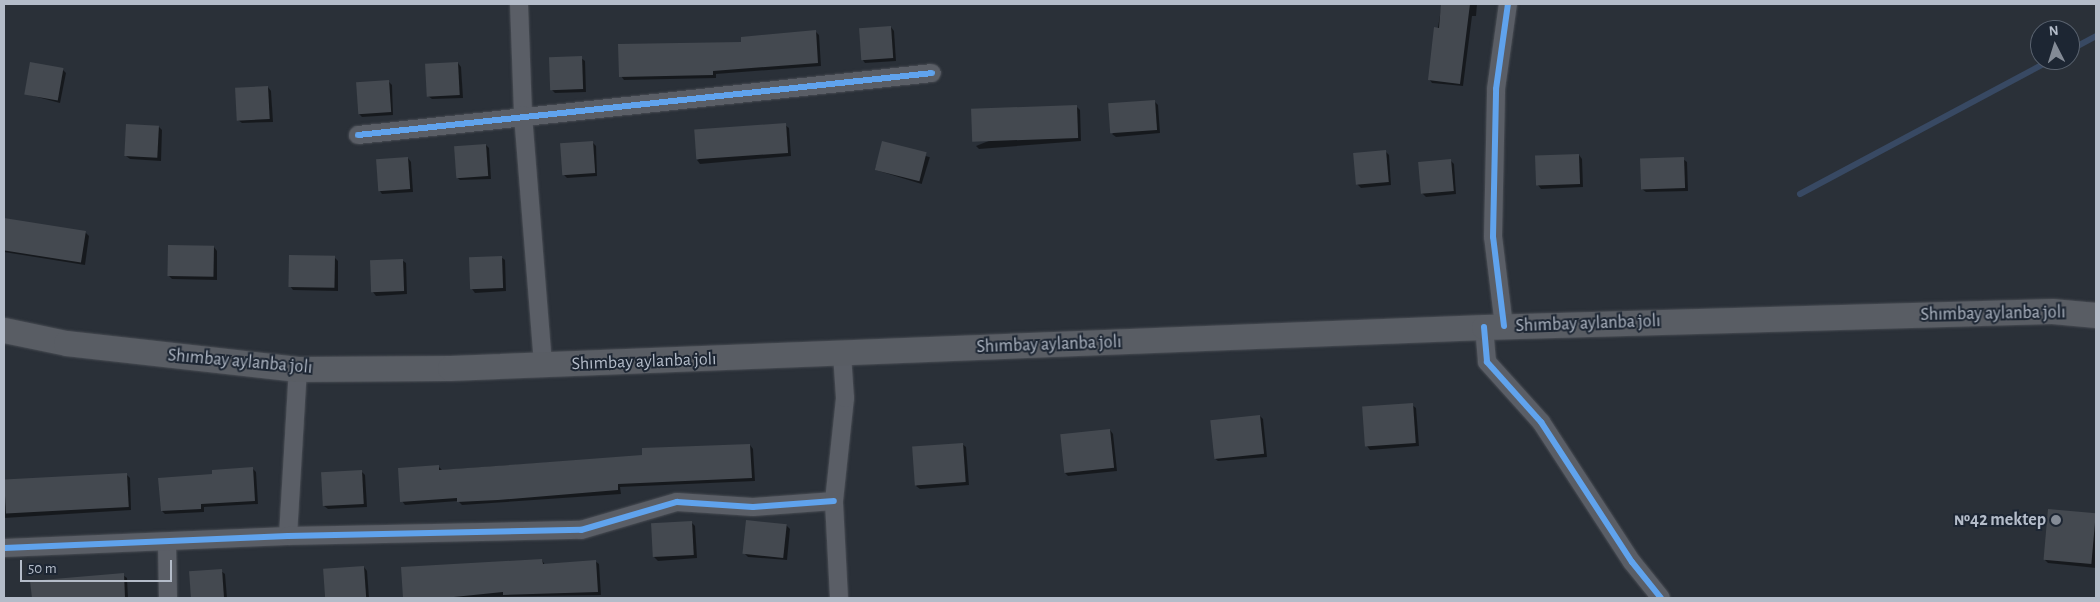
<!DOCTYPE html>
<meta charset="utf-8">
<style>
body{margin:0}
#map{position:relative;width:2100px;height:602px;overflow:hidden;background:#2a3038;font-family:"Alegreya Sans",sans-serif}
div>[style]{position:absolute}
.shadow>*{inset:0;background:#0007;transform-origin:0 0}
.stream>*{height:6px;margin:-3px;padding:0 3px;transform-origin:3px;border-radius:3px;background:#384963}
.building>*{inset:0;background:#444950;transform-origin:0 0}
.roads{filter:drop-shadow(0 0 1px #484c53) drop-shadow(0 0 1px #484c53)}
.minor>*{height:18px;margin:-9px;padding:0 9px;transform-origin:9px;border-radius:9px;background:#5a5e66}
.secondary>*{height:25px;margin:-12.5px;padding:0 12.5px;transform-origin:12.5px;border-radius:12.5px;background:#595d64}
.cycleway>*{height:6px;margin:-3px;padding:0 3px;transform-origin:3px;border-radius:3px;background:#60a3ed}
.dots>*{width:14px;height:14px;translate:-50% -50%;box-sizing:border-box;border:2px solid #1d2633;border-radius:50%}
span{translate:-50% -50%;white-space:nowrap;text-align:center;line-height:1.15;-webkit-text-stroke:4px #1d2633;paint-order:stroke}
.street-label{font-size:18px;color:#b4bcc9}
.poi-label{font-size:18px;color:#b4bcc9;font-weight:700}
.right{translate:-100% -50%;text-align:right}
.frame{position:absolute;inset:0;border:5px solid #b4bcc9;pointer-events:none}
.north{position:absolute;left:2030px;top:20px;width:50px;height:50px;box-sizing:border-box;background:#1d2633;border:1px solid #59626f;border-radius:50%;rotate:355deg;font-size:14px;font-weight:700;line-height:20px;text-align:center;color:#b4bcc9}
.north::after{content:'';display:block;margin:auto;width:18px;height:22px;background:#848b96;clip-path:polygon(50% 0,100% 100%,50% 72%,0 100%)}
.scale{position:absolute;left:20px;top:560px;width:152px;height:22px;box-sizing:border-box;border:2px solid #b4bcc9;border-top:0;padding-left:6px;font-size:15px;line-height:18px;white-space:nowrap;color:#b4bcc9;-webkit-text-stroke:4px #1d2633;paint-order:stroke}
</style>
<div id="map">
<div class="shadow">
<i style="clip-path:polygon(1442px 4px,1477px 4px,1476px 16px,1472px 16px,1463px 86px,1432px 83px,1429px 79px)"></i>
<i style="clip-path:polygon(891px 27px,894px 31px,896px 61px,865px 63px,862px 59px)"></i>
<i style="clip-path:polygon(816px 32px,819px 35px,821px 66px,716px 74px,716px 78px,624px 80px,621px 76px,743px 43px)"></i>
<i style="clip-path:polygon(581px 58px,585px 61px,586px 92px,555px 93px,552px 90px)"></i>
<i style="clip-path:polygon(458px 63px,461px 67px,463px 98px,432px 99px,428px 96px)"></i>
<i style="clip-path:polygon(62px 69px,66px 73px,60px 103px,26px 94px)"></i>
<i style="clip-path:polygon(388px 81px,392px 85px,393px 115px,362px 117px,359px 114px)"></i>
<i style="clip-path:polygon(268px 87px,271px 91px,273px 122px,242px 123px,238px 120px)"></i>
<i style="clip-path:polygon(1155px 102px,1158px 105px,1160px 133px,1116px 137px,1112px 134px)"></i>
<i style="clip-path:polygon(1076px 106px,1080px 110px,1081px 141px,979px 149px,976px 146px)"></i>
<i style="clip-path:polygon(785px 125px,789px 128px,791px 156px,700px 164px,697px 160px)"></i>
<i style="clip-path:polygon(159px 127px,162px 130px,161px 161px,130px 159px,126px 156px)"></i>
<i style="clip-path:polygon(592px 142px,596px 146px,597px 176px,567px 178px,563px 174px)"></i>
<i style="left:883px;top:143px;width:49px;height:28px;rotate:17deg"></i>
<i style="clip-path:polygon(486px 145px,489px 148px,491px 179px,460px 180px,456px 177px)"></i>
<i style="clip-path:polygon(1385px 151px,1389px 155px,1391px 185px,1361px 188px,1357px 184px)"></i>
<i style="clip-path:polygon(1579px 155px,1582px 159px,1583px 187px,1541px 189px,1538px 185px)"></i>
<i style="clip-path:polygon(408px 158px,411px 162px,413px 192px,382px 194px,379px 190px)"></i>
<i style="clip-path:polygon(1683px 159px,1687px 162px,1688px 191px,1646px 192px,1642px 189px)"></i>
<i style="clip-path:polygon(1450px 160px,1454px 164px,1456px 194px,1426px 197px,1422px 193px)"></i>
<i style="clip-path:polygon(4px 219px,85px 232px,89px 236px,85px 265px,4px 252px)"></i>
<i style="clip-path:polygon(214px 247px,217px 251px,217px 280px,172px 279px,169px 276px)"></i>
<i style="clip-path:polygon(501px 257px,505px 260px,506px 291px,475px 293px,472px 289px)"></i>
<i style="clip-path:polygon(335px 258px,338px 261px,338px 291px,293px 290px,290px 286px)"></i>
<i style="clip-path:polygon(402px 260px,406px 263px,407px 294px,376px 296px,373px 292px)"></i>
<i style="clip-path:polygon(1412px 405px,1416px 408px,1419px 446px,1370px 450px,1367px 446px)"></i>
<i style="clip-path:polygon(1260px 416px,1263px 419px,1267px 457px,1218px 461px,1214px 458px)"></i>
<i style="clip-path:polygon(1110px 430px,1113px 434px,1117px 471px,1068px 476px,1064px 472px)"></i>
<i style="clip-path:polygon(962px 444px,966px 447px,969px 485px,920px 489px,916px 486px)"></i>
<i style="clip-path:polygon(750px 445px,753px 449px,755px 481px,620px 487px,621px 494px,462px 505px,458px 501px,405px 505px,402px 501px,438px 466px,442px 470px,644px 456px)"></i>
<i style="clip-path:polygon(252px 468px,256px 472px,258px 504px,204px 507px,204px 512px,165px 514px,162px 511px,214px 476px)"></i>
<i style="clip-path:polygon(361px 471px,365px 475px,367px 507px,328px 509px,324px 506px)"></i>
<i style="clip-path:polygon(126px 474px,130px 478px,131px 510px,4px 518px,4px 482px)"></i>
<i style="clip-path:polygon(2049px 510px,2096px 514px,2096px 568px,2048px 563px,2045px 560px)"></i>
<i style="clip-path:polygon(691px 522px,695px 526px,697px 558px,658px 561px,654px 557px)"></i>
<i style="clip-path:polygon(786px 525px,790px 529px,787px 560px,748px 557px,744px 553px)"></i>
<i style="clip-path:polygon(542px 560px,545px 565px,595px 561px,599px 564px,601px 595px,404px 598px,402px 568px)"></i>
<i style="clip-path:polygon(364px 567px,367px 571px,369px 598px,327px 598px,325px 570px)"></i>
<i style="clip-path:polygon(221px 571px,225px 574px,227px 598px,192px 598px,190px 573px)"></i>
<i style="clip-path:polygon(123px 575px,127px 578px,128px 598px,33px 598px,32px 582px)"></i>
</div>
<div class="stream">
<i style="left:2070px;top:50px;width:30px;rotate:-28deg"></i>
<i style="left:1800px;top:194px;width:285px;rotate:-28.1deg"></i>
</div>
<div class="building">
<i style="clip-path:polygon(1441px 4px,1470px 4px,1460px 84px,1428px 80px,1434px 27px,1439px 28px)"></i>
<i style="left:891px;top:26px;width:32px;height:32px;rotate:86deg"></i>
<i style="clip-path:polygon(816px 30px,818px 63px,713px 71px,713px 75px,619px 77px,618px 44px,741px 42px,741px 37px)"></i>
<i style="left:582px;top:56px;width:33px;height:33px;rotate:88deg"></i>
<i style="left:30px;top:62px;width:34px;height:33px;rotate:10deg"></i>
<i style="left:458px;top:62px;width:33px;height:33px;rotate:87deg"></i>
<i style="left:389px;top:80px;width:32px;height:33px;rotate:86deg"></i>
<i style="left:268px;top:86px;width:33px;height:33px;rotate:87deg"></i>
<i style="left:1155px;top:100px;width:30px;height:47px;rotate:86deg"></i>
<i style="left:1077px;top:105px;width:33px;height:106px;rotate:88deg"></i>
<i style="left:786px;top:123px;width:30px;height:92px;rotate:86deg"></i>
<i style="left:126px;top:124px;width:33px;height:32px;rotate:3deg"></i>
<i style="left:593px;top:141px;width:32px;height:33px;rotate:86deg"></i>
<i style="left:882px;top:141px;width:46px;height:30px;rotate:14deg"></i>
<i style="left:486px;top:144px;width:32px;height:32px;rotate:86deg"></i>
<i style="left:1386px;top:150px;width:32px;height:33px;rotate:85deg"></i>
<i style="left:1579px;top:154px;width:30px;height:44px;rotate:88deg"></i>
<i style="left:408px;top:157px;width:32px;height:32px;rotate:86deg"></i>
<i style="left:1684px;top:157px;width:31px;height:44px;rotate:88deg"></i>
<i style="left:1451px;top:159px;width:32px;height:33px;rotate:85deg"></i>
<i style="left:4px;top:218px;width:83px;height:32px;rotate:9deg"></i>
<i style="left:168px;top:245px;width:46px;height:31px;rotate:1deg"></i>
<i style="left:289px;top:255px;width:46px;height:32px;rotate:1deg"></i>
<i style="left:502px;top:256px;width:32px;height:33px;rotate:88deg"></i>
<i style="left:403px;top:259px;width:32px;height:33px;rotate:88deg"></i>
<i style="left:1413px;top:403px;width:40px;height:51px;rotate:86deg"></i>
<i style="left:1260px;top:415px;width:39px;height:50px;rotate:84deg"></i>
<i style="left:1110px;top:429px;width:39px;height:50px;rotate:84deg"></i>
<i style="left:963px;top:443px;width:39px;height:51px;rotate:86deg"></i>
<i style="clip-path:polygon(750px 444px,752px 478px,618px 484px,618px 490px,498px 500px,457px 502px,457px 498px,400px 502px,398px 468px,439px 465px,439px 470px,523px 464px,642px 455px,642px 448px)"></i>
<i style="clip-path:polygon(253px 467px,255px 501px,201px 504px,201px 509px,161px 511px,158px 478px,212px 474px,212px 470px)"></i>
<i style="left:362px;top:470px;width:34px;height:41px;rotate:87deg"></i>
<i style="left:127px;top:473px;width:34px;height:123px;rotate:87deg"></i>
<i style="left:2048px;top:509px;width:48px;height:51px;rotate:5deg"></i>
<i style="left:746px;top:520px;width:41px;height:34px;rotate:6deg"></i>
<i style="left:692px;top:521px;width:34px;height:41px;rotate:87deg"></i>
<i style="clip-path:polygon(542px 559px,543px 564px,596px 560px,598px 592px,503px 595px,503px 592px,444px 598px,403px 598px,401px 567px)"></i>
<i style="left:364px;top:566px;width:32px;height:41px;rotate:86deg"></i>
<i style="left:222px;top:569px;width:29px;height:33px;rotate:86deg"></i>
<i style="clip-path:polygon(124px 573px,125px 598px,32px 598px,30px 581px)"></i>
</div>
<div class="roads">
<div class="minor">
<i style="left:519px;top:4px;width:111px;rotate:87.9deg"></i>
<i style="left:523px;top:115px;width:252px;rotate:85.4deg"></i>
<i style="left:358px;top:135px;width:577px;rotate:-6.16deg"></i>
<i style="left:1504px;top:326px;width:90px;rotate:-97deg"></i>
<i style="left:1493px;top:237px;width:148px;rotate:-88.8deg"></i>
<i style="left:1496px;top:89px;width:86px;rotate:-82deg"></i>
<i style="left:1484px;top:327px;width:35px;rotate:85deg"></i>
<i style="left:1487px;top:362px;width:81px;rotate:48deg"></i>
<i style="left:1541px;top:422px;width:167px;rotate:57deg"></i>
<i style="left:1632px;top:562px;width:46px;rotate:51.1deg"></i>
<i style="left:288px;top:536px;width:167px;rotate:-86.6deg"></i>
<i style="left:167px;top:542px;width:56px;rotate:89deg"></i>
<i style="left:4px;top:548px;width:284px;rotate:-2.4deg"></i>
<i style="left:288px;top:536px;width:293px;rotate:-1.2deg"></i>
<i style="left:581px;top:530px;width:100px;rotate:-16.3deg"></i>
<i style="left:677px;top:502px;width:76px;rotate:3.8deg"></i>
<i style="left:753px;top:507px;width:81px;rotate:-4.2deg"></i>
<i style="left:839px;top:598px;width:97px;rotate:-93deg"></i>
<i style="left:834px;top:501px;width:104px;rotate:-83.9deg"></i>
<i style="left:845px;top:398px;width:44px;rotate:-93.9deg"></i>
</div>
<div class="secondary">
<i style="left:4px;top:330px;width:63px;rotate:11.8deg"></i>
<i style="left:66px;top:343px;width:233px;rotate:6.4deg"></i>
<i style="left:298px;top:369px;width:152px;rotate:-0.4deg"></i>
<i style="left:450px;top:368px;width:1035px;rotate:-2.27deg"></i>
<i style="left:1484px;top:327px;width:568px;rotate:-1.61deg"></i>
<i style="left:2052px;top:311px;width:44px;rotate:5.2deg"></i>
</div>
</div>
<div class="cycleway">
<i style="left:358px;top:135px;width:577px;rotate:-6.16deg"></i>
<i style="left:1504px;top:326px;width:90px;rotate:-97deg"></i>
<i style="left:1493px;top:237px;width:148px;rotate:-88.8deg"></i>
<i style="left:1496px;top:89px;width:86px;rotate:-82deg"></i>
<i style="left:1484px;top:327px;width:35px;rotate:85deg"></i>
<i style="left:1487px;top:362px;width:81px;rotate:48deg"></i>
<i style="left:1541px;top:422px;width:167px;rotate:57deg"></i>
<i style="left:1632px;top:562px;width:46px;rotate:51.1deg"></i>
<i style="left:4px;top:548px;width:284px;rotate:-2.4deg"></i>
<i style="left:288px;top:536px;width:293px;rotate:-1.2deg"></i>
<i style="left:581px;top:530px;width:100px;rotate:-16.3deg"></i>
<i style="left:677px;top:502px;width:76px;rotate:3.8deg"></i>
<i style="left:753px;top:507px;width:81px;rotate:-4.2deg"></i>
</div>
<div class="dots">
<i style="left:2056px;top:520px;background:#848b96"></i>
</div>
<div class="street-label">
<span style="left:1993px;top:314px;rotate:-1deg">Shımbay aylanba jolı</span>
<span style="left:1588px;top:324px;rotate:-2deg">Shımbay aylanba jolı</span>
<span style="left:1049px;top:345px;rotate:-2deg">Shımbay aylanba jolı</span>
<span style="left:240px;top:362px;rotate:5deg">Shımbay aylanba jolı</span>
<span style="left:644px;top:362px;rotate:-2deg">Shımbay aylanba jolı</span>
</div>
<div class="poi-label">
<span class="right" style="left:2046px;top:520px">№42 mektep</span>
</div>
<div class="frame"></div>
<div class="north">N</div>
<div class="scale">50 m</div>
</div>
